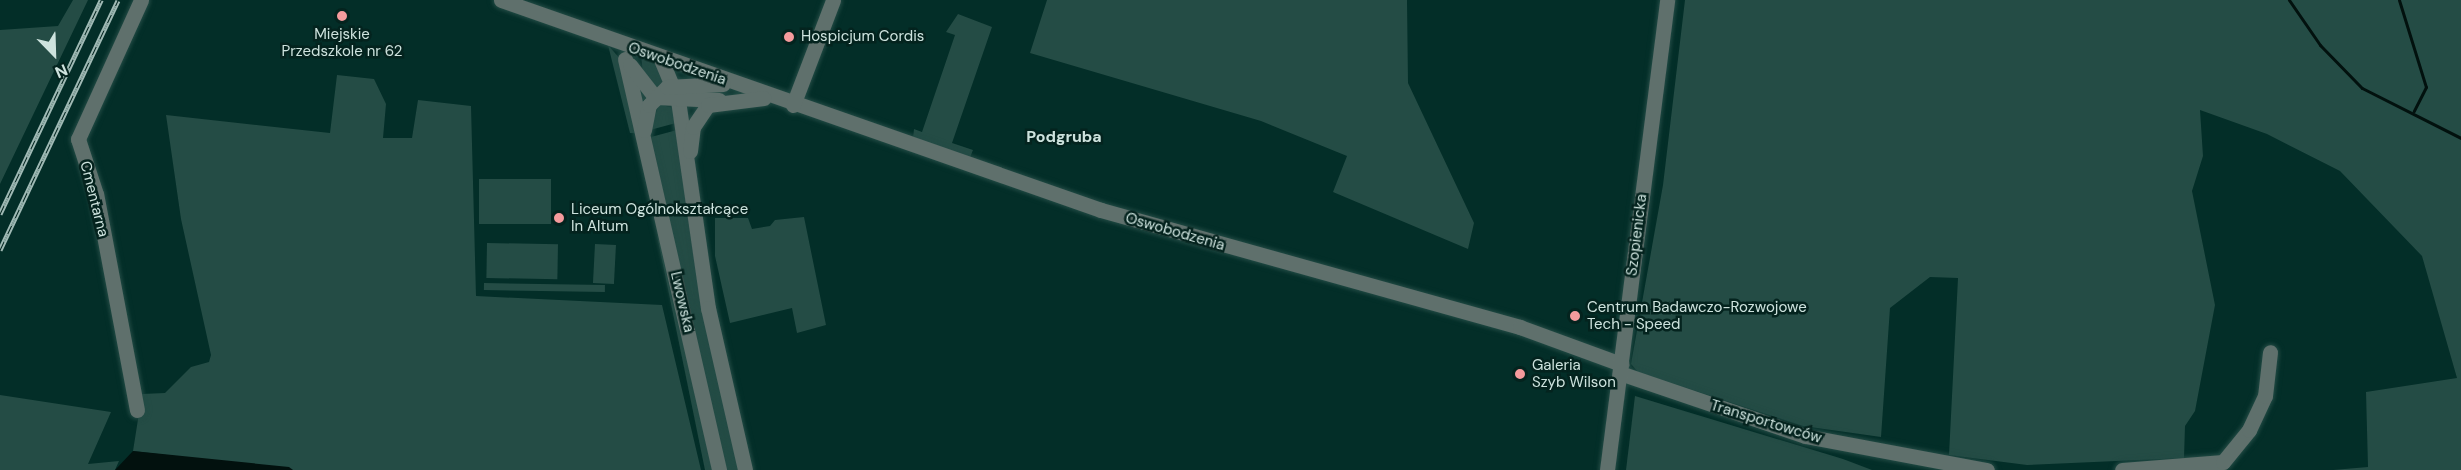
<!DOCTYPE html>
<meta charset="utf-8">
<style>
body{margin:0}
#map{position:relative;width:2461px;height:470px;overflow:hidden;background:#032e28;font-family:"DM Sans",sans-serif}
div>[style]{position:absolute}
.green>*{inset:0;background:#244c45;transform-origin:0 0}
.water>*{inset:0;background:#02110e}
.stream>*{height:3px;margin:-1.5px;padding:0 1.5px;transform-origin:1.5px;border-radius:1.5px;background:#02110e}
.roads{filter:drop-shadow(0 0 2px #234b45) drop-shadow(0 0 2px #234b45)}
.minor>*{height:15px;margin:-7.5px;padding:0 7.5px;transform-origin:7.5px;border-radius:7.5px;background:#5f706c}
.rail>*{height:5px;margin-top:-2.5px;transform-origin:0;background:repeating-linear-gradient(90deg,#04231e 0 9px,#a0bab5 0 18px);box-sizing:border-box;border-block:2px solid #a0bab5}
.dots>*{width:16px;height:16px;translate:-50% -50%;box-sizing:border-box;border:3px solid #04231e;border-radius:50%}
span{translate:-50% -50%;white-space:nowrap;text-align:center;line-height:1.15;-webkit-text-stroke:5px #04231e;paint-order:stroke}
.poi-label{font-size:15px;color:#cee3de}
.left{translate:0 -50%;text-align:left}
.street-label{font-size:15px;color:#cee3de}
.neighbourhood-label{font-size:16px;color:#cee3de;font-weight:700}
.north{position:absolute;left:24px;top:24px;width:60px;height:60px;-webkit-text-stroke:4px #04231e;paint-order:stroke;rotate:157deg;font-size:16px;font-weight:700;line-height:24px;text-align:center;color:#cee3de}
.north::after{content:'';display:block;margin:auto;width:21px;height:27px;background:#cee3de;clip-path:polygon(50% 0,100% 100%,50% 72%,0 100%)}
</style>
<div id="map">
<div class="green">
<i style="clip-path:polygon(73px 0,88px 0,0 184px,0 30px,58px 26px)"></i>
<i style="clip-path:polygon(1047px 0,1407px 0,1408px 83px,1474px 223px,1468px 249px,1333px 192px,1347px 156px,1261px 121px,1030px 53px)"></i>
<i style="clip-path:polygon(1685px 0,2461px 0,2461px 470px,2333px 470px,2368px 467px,2366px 392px,2457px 378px,2422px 256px,2340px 171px,2267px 134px,2200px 110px,2203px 156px,2192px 191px,2215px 305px,2195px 411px,2185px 426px,2184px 458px,2027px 465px,1949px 455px,1958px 278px,1930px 277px,1890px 308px,1881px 437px,1803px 426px,1638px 372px,1631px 364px,1663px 185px)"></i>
<i style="clip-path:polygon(958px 14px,992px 27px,952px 143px,973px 150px,969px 160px,913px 138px,914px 129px,922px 132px,955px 35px,946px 32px)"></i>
<i style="clip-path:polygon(608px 45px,621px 60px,638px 133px,630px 133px)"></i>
<i style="clip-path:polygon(641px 55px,649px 56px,669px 80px,657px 90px,643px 74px)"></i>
<i style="clip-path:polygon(337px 75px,374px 79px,386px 104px,383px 138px,412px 138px,418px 100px,471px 106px,476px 296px,662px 305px,701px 470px,293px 470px,133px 451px,142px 394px,165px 393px,191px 367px,209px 362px,211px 355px,181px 219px,166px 115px,330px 133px)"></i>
<i style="clip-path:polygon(659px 104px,673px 108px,676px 123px,650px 130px)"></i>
<i style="clip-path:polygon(677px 130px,739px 470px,725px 470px,651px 137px)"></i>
<i style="left:479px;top:179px;width:72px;height:45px"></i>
<i style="clip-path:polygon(804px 217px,826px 325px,797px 333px,792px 308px,730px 323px,715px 256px,715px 218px,748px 218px,752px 229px,770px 226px,775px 220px)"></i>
<i style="clip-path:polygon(657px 235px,667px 261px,714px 470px,705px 470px)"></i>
<i style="left:487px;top:243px;width:71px;height:35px;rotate:1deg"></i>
<i style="left:595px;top:244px;width:21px;height:39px;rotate:3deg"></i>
<i style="left:484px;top:283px;width:121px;height:7px;rotate:1deg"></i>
<i style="clip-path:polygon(0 395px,111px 412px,88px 464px,119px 461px,115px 470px,0 470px)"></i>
<i style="clip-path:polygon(1635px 396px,1843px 459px,1872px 470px,1626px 470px)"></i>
</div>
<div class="water">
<i style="clip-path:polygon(133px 451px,289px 467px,293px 470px,115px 470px)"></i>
</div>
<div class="stream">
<i style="left:2289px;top:0;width:55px;rotate:55.4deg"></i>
<i style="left:2320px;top:45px;width:60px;rotate:45.7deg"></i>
<i style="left:2362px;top:88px;width:111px;rotate:26.8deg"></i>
<i style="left:2399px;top:0;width:91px;rotate:72.8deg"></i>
<i style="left:2426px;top:87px;width:27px;rotate:117deg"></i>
</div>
<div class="roads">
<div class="minor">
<i style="left:501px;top:0;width:636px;rotate:19.29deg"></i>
<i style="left:1101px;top:210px;width:435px;rotate:15.6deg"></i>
<i style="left:1520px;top:327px;width:108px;rotate:20.1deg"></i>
<i style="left:660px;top:57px;width:47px;rotate:67.3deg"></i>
<i style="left:678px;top:100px;width:210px;rotate:81.8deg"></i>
<i style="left:708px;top:308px;width:166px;rotate:77.1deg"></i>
<i style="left:625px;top:59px;width:422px;rotate:77.1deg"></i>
<i style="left:630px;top:65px;width:41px;rotate:52deg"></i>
<i style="left:655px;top:97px;width:64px;rotate:2.7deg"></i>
<i style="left:793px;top:105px;width:112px;rotate:-69.1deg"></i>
<i style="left:644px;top:130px;width:25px;rotate:-79deg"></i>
<i style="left:649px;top:105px;width:25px;rotate:-45deg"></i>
<i style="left:667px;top:87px;width:56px;rotate:-3.1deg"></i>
<i style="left:690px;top:151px;width:24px;rotate:-83deg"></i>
<i style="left:693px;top:127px;width:27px;rotate:-56deg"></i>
<i style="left:708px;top:105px;width:56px;rotate:-7.1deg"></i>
<i style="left:1620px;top:373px;width:195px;rotate:18.8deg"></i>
<i style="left:1805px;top:436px;width:185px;rotate:10.6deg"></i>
<i style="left:137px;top:410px;width:220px;rotate:-100.7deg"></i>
<i style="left:96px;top:194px;width:58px;rotate:-108.1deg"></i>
<i style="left:78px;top:139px;width:153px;rotate:-65.6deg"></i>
<i style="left:1607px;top:470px;width:474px;rotate:-82.7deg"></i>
<i style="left:2122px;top:470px;width:101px;rotate:-4.5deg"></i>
<i style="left:2223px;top:462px;width:41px;rotate:-50.9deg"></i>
<i style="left:2249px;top:430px;width:38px;rotate:-65deg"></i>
<i style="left:2265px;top:396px;width:44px;rotate:-83.5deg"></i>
</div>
</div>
<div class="rail">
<i style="left:0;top:214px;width:237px;rotate:-64.7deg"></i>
<i style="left:0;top:250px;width:276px;rotate:-64.7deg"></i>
</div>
<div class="dots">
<i style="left:342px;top:16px;background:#f59b9d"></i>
<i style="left:789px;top:37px;background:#f59b9d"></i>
<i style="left:559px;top:218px;background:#f59b9d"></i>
<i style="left:1575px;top:316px;background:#f59b9d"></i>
<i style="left:1520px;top:374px;background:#f59b9d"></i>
</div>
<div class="poi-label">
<span style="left:342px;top:43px">Miejskie<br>Przedszkole nr 62</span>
<span class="left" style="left:801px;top:37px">Hospicjum Cordis</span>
<span class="left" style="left:571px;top:218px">Liceum Ogólnokształcące<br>In Altum</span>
<span class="left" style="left:1587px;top:316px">Centrum Badawczo-Rozwojowe<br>Tech - Speed</span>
<span class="left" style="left:1532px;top:374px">Galeria<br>Szyb Wilson</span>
</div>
<div class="street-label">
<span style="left:677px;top:64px;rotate:19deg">Oswobodzenia</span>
<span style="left:94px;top:199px;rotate:76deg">Cmentarna</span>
<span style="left:1175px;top:232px;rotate:16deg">Oswobodzenia</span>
<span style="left:1637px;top:235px;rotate:-83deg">Szopienicka</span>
<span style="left:682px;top:302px;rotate:77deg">Lwowska</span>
<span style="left:1766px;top:422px;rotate:17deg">Transportowców</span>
</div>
<div class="neighbourhood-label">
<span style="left:1064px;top:137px">Podgruba</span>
</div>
<div class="north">N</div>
</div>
